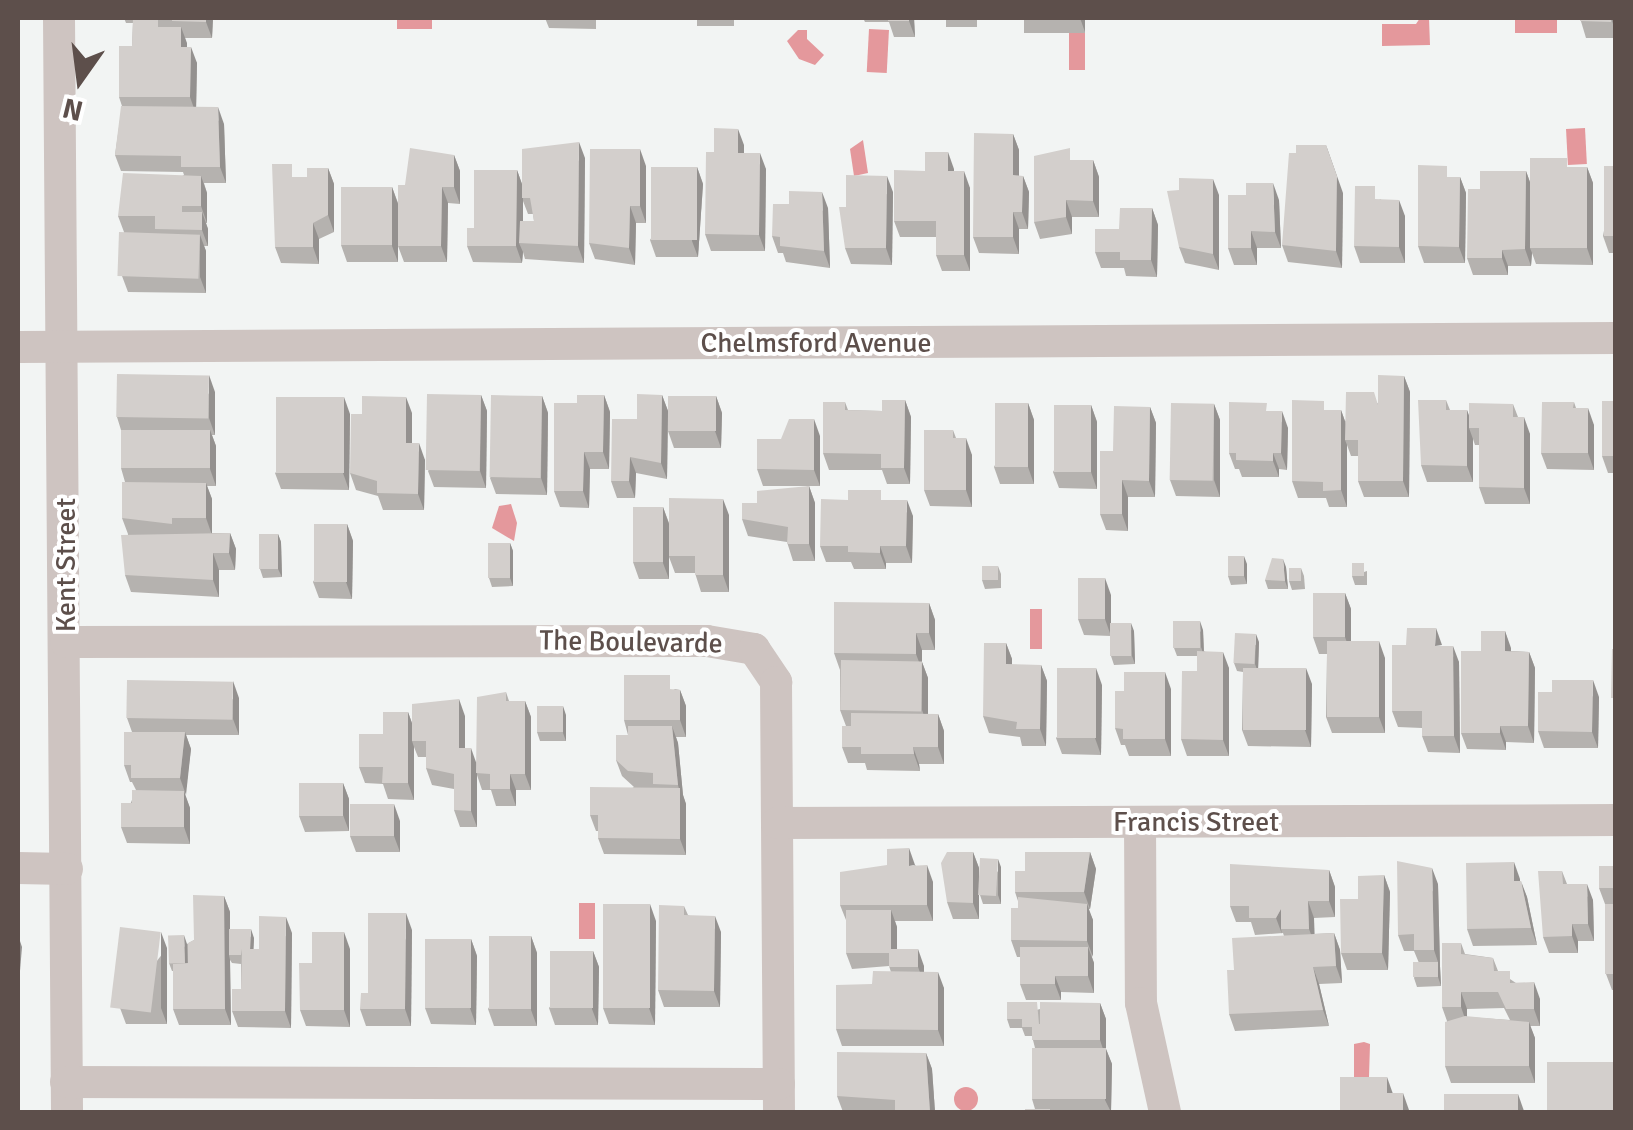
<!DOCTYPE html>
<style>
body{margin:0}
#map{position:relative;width:1633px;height:1130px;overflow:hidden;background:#f2f4f3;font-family:Signika,sans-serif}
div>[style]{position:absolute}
.water>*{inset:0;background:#e4989c;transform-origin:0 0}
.round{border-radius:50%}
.minor>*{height:32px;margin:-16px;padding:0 16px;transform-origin:16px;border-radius:16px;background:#cec4c1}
.wall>*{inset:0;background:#b5b2af;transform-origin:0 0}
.shaded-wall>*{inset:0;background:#94918f}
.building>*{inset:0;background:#d3cfcc;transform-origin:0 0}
span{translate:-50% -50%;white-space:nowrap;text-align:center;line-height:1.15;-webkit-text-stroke:8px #fff;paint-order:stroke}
.street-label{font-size:28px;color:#5d4f4b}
.frame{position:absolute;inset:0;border:20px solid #5d4f4b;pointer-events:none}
.north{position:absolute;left:30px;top:30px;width:100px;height:100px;-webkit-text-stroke:8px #fff;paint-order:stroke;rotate:194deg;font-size:28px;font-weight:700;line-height:40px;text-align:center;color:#5d4f4b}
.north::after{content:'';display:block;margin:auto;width:35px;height:45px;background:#5d4f4b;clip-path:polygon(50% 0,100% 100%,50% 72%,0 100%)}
</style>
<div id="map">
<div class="water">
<i style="left:397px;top:18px;width:35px;height:11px"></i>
<i style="clip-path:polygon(1420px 18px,1429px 18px,1430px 45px,1382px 46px,1382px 24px,1416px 24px)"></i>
<i style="left:1515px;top:18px;width:42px;height:15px"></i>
<i style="left:869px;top:29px;width:20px;height:43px;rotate:3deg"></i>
<i style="clip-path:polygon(798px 30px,807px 30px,807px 39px,824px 55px,815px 65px,799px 59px,787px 41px)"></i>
<i style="left:1069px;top:32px;width:16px;height:38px"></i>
<i style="left:1585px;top:128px;width:36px;height:19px;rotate:87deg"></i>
<i style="clip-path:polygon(863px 140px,868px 173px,854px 176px,850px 149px)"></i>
<i style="clip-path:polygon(511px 504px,517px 523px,514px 541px,492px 528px,499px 506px)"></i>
<i style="left:1030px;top:609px;width:12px;height:40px"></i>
<i style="left:579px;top:903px;width:16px;height:36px"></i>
<i style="clip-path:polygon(1364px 1042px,1370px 1044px,1369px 1077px,1354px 1077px,1354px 1044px)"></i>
<i class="round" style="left:954px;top:1087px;width:24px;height:24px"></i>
</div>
<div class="minor">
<i style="left:59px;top:18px;width:1094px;rotate:89.58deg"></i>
<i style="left:18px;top:347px;width:1598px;rotate:-0.32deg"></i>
<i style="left:66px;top:642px;width:641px;rotate:-0.09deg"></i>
<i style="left:707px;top:641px;width:48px;rotate:9.7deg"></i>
<i style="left:754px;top:649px;width:40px;rotate:56deg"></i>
<i style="left:776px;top:682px;width:430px;rotate:89.6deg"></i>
<i style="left:1140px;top:822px;width:181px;rotate:89.7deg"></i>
<i style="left:1141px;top:1003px;width:112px;rotate:77.6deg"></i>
<i style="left:777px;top:823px;width:839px;rotate:-0.2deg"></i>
<i style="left:18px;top:868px;width:49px;rotate:1.2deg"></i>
<i style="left:66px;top:1082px;width:713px;rotate:0.16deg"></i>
</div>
<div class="wall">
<i style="clip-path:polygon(124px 18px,213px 18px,212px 38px,185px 38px,187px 47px,197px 63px,196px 107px,224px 124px,226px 183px,204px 183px,207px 193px,207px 223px,206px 223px,208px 229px,208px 246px,204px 246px,206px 251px,206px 293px,128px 292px,122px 276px,124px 232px,118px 216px,184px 175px,183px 172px,121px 171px,115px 155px,122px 106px,119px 97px,132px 46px,133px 23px,126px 23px)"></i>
<i style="clip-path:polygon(545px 18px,596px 18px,596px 29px,549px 28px)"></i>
<i style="left:697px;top:18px;width:37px;height:8px"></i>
<i style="clip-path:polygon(863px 18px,914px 18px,915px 37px,894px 37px,889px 22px,865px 22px)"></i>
<i style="left:946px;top:18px;width:31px;height:9px"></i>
<i style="left:1024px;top:18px;width:61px;height:15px"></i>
<i style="clip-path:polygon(1580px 18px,1616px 18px,1616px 38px,1586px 38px)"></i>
<i style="clip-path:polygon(1013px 134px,1019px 150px,1019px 176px,1023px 176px,1029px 192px,1028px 229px,1019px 229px,1019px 254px,979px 253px,973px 237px)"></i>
<i style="clip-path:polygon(744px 145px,744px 153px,766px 169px,765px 251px,711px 251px,705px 234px,714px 152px)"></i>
<i style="clip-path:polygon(454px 155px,460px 171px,460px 204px,448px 203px,447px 262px,404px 262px,398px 246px,398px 262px,347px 262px,341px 245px,392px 187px,398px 203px,405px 185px)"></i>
<i style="clip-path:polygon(evenodd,585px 158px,584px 263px,525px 259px,523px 252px,522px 263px,473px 262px,467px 246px,474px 228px,517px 170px,522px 184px,585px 158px,523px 201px,528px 214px,533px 214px,534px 221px,523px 221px,523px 201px)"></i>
<i style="clip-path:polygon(1074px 160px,1093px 160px,1099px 177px,1099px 217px,1072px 217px,1072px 234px,1040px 239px,1034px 222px)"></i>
<i style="clip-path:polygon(646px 166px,646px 223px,636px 223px,635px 265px,595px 259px,589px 243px)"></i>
<i style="clip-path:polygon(1616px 166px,1616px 253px,1609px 253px,1603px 236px)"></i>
<i style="clip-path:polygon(697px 167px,703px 184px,698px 257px,656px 257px,650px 240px)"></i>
<i style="clip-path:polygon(1570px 167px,1587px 167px,1593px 183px,1593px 265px,1536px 264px,1532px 253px,1531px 266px,1508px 266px,1508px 275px,1473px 275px,1467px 258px,1480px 189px,1526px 171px,1530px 182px)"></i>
<i style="clip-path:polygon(328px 168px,334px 184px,334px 232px,319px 239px,319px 264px,281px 263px,275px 247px,297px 177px,307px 177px)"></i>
<i style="clip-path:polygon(954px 169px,954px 171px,970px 188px,970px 271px,942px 271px,936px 255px,936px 237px,900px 237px,894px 221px,925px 171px)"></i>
<i style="clip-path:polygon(1451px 177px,1460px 177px,1466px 193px,1465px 263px,1424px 263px,1418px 246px)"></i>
<i style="clip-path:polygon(893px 192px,892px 265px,851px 264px,845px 248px,846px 207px)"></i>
<i style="clip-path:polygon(1343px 193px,1342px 268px,1288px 262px,1282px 245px)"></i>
<i style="clip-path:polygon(1219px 195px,1219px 270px,1185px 263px,1179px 247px)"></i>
<i style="clip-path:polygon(1380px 199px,1405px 216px,1405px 263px,1360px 263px,1354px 246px)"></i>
<i style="clip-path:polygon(1279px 200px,1281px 248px,1257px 248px,1257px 265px,1234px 265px,1228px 248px)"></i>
<i style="clip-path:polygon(828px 208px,830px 268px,786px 262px,783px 253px,778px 253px,772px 236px)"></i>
<i style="clip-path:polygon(1152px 208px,1158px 225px,1157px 277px,1126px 276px,1124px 268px,1101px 268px,1095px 252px,1119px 229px)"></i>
<i style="clip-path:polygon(1404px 376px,1410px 392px,1409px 497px,1364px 497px,1358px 481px,1358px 456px,1351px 456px,1347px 445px,1347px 507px,1329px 507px,1326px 498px,1298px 498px,1292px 481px,1327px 410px,1341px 410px,1345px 421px,1378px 403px)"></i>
<i style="clip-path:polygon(215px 392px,215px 435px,212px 435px,216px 446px,216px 486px,207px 486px,212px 499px,212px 533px,230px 533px,236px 549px,235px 570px,219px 570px,219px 597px,131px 592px,125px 575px,128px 534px,122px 518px,125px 482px,121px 468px,121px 430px,117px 417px)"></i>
<i style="clip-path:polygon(481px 395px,487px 411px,486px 488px,434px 487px,428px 471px)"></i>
<i style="clip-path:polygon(604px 395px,610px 412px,609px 469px,590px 469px,589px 508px,560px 507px,554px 491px,577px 403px)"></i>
<i style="clip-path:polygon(662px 395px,668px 411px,667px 479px,636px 473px,635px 498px,617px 498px,611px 481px,637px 419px)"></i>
<i style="clip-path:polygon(542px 396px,548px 413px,547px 495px,496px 494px,490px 478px)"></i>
<i style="clip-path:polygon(716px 396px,722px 413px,721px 448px,674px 448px,668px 431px)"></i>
<i style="clip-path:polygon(905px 400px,911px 417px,910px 484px,887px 484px,882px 470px,829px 470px,823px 453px,845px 402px,848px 410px,882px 411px)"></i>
<i style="clip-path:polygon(1446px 400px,1450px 410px,1467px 410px,1469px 416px,1513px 404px,1518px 417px,1530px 434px,1530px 504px,1485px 504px,1479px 487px,1479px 445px,1475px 445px,1473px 439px,1473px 482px,1427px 482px,1421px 465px)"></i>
<i style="clip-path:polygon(1616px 401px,1616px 473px,1608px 473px,1602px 456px)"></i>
<i style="clip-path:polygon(1574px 402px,1576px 408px,1594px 425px,1594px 470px,1547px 469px,1541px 453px)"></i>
<i style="clip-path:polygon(1028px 403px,1034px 420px,1034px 484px,1000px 484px,994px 467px)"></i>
<i style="clip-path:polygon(1214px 404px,1220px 420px,1220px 497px,1176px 496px,1170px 480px)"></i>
<i style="clip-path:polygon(1091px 405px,1097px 422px,1097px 489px,1059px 488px,1053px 472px)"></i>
<i style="clip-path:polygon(1150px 407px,1156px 423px,1155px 497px,1128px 497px,1128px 531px,1106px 530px,1100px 514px,1113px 451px)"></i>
<i style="clip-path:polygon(1270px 411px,1288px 428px,1287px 470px,1279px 469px,1279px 477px,1242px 477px,1239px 469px,1235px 469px,1229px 453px)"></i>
<i style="clip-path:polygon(412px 413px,412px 443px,425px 460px,424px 510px,383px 510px,378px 496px,356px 490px,350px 473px)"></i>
<i style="clip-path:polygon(350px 414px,349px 490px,281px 489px,275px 473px)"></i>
<i style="clip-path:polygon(953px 430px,956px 438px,972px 455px,972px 507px,930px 506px,924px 490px)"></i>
<i style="clip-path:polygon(820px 436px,820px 486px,809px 486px,815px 503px,815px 561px,793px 561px,787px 542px,748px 536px,742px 519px,757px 503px,809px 486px,763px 486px,757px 469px,781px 439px)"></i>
<i style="clip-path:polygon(884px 500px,913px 516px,912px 563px,886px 563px,886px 569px,854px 569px,851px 562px,826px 562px,820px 546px)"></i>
<i style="clip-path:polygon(663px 507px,669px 523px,729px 515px,729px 592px,701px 592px,695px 573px,675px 573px,669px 557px,669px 579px,639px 579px,633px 562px)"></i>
<i style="clip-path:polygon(347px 524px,353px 541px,352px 599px,319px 598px,313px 582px)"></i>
<i style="clip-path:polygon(278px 534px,281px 542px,282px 577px,263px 578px,260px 569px)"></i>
<i style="clip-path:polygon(510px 543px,513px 551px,513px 586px,492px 587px,489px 578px)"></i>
<i style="clip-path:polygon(1247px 564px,1247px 584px,1231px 585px,1228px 576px)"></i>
<i style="clip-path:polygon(998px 566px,1001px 574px,1001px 588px,985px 589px,982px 580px)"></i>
<i style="clip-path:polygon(1286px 567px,1288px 589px,1268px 589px,1265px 580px)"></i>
<i style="clip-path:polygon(1301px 568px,1304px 576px,1305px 589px,1292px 590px,1289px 581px)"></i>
<i style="clip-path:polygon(1367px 571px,1367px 585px,1355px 585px,1352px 576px)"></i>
<i style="clip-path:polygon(1345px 593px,1351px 609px,1351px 641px,1385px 658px,1385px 733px,1332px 733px,1326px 717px,1327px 654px,1319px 654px,1313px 637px)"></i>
<i style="clip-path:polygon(1111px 595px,1111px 623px,1134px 631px,1135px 664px,1114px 665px,1111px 656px,1111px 636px,1084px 635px,1078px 619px)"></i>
<i style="clip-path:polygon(929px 603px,935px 620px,935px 650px,922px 650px,922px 662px,928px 678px,928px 714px,938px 714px,944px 731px,944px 764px,919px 764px,920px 771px,867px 770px,865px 763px,848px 763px,842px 747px,846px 726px,840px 710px,840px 670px,834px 653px)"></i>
<i style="clip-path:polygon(1203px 630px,1204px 651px,1229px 668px,1229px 756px,1187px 756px,1181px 739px,1197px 671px,1197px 656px,1177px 656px,1174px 648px)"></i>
<i style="clip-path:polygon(1505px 631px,1511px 651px,1529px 652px,1535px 668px,1534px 743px,1506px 742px,1506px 750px,1467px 749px,1461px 733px,1481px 651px)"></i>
<i style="clip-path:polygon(1259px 642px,1258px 668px,1312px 684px,1311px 747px,1248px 746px,1242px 730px,1243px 672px,1237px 671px,1234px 663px)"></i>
<i style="clip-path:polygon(1006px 643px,1012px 659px,1012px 665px,1041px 665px,1047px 681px,1046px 746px,1022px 746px,1020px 737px,989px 733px,983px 716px)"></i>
<i style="clip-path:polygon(1442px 646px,1459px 662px,1460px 753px,1428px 752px,1422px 736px,1422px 728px,1398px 727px,1392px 711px)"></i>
<i style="clip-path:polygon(1102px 685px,1101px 755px,1062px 754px,1056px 738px)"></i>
<i style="clip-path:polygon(675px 689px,680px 690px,686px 706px,686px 737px,676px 737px,678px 743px,683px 795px,686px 804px,686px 855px,604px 854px,598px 838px,598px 831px,596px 831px,590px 815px,634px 787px,622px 776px,616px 760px,628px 735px,624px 720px)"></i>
<i style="clip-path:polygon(1171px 689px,1171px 756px,1129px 756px,1125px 745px,1121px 745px,1115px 728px)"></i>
<i style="clip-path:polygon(506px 692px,509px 701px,525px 701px,531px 717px,531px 790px,516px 790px,516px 806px,496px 806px,491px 790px,482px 790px,477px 775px,477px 827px,460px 827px,454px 810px,454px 789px,432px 785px,426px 768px,426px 757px,418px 757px,414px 747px,414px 800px,388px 799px,383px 784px,365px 783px,359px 767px,383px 734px,408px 712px,412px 723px,465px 716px,465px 748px,476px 763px)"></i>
<i style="clip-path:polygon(1552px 692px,1599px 697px,1598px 748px,1544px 748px,1538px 731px)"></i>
<i style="clip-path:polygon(239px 698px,239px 735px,186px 735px,191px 749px,185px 795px,190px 808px,190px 844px,127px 843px,121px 827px,136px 790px,132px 782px,130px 782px,124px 765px,132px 732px,127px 718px)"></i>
<i style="clip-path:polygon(566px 715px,566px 741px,540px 741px,537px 732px)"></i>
<i style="clip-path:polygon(343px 783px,349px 799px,349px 831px,305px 832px,299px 816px)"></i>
<i style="clip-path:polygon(400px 821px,400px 852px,356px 852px,350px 836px)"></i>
<i style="clip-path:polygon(973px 852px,979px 868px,979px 919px,953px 919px,947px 902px)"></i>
<i style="clip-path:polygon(1090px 852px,1096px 869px,1090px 909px,1088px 909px,1093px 920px,1092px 957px,1094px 963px,1094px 993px,1061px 992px,1061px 1000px,1026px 1000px,1020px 984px,1020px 957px,1017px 957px,1011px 940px,1018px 908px,1018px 901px,1015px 892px,1025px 871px)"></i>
<i style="clip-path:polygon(915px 865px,933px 882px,933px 921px,895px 921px,897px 927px,897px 949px,924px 966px,924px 972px,944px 988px,944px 1046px,842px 1046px,836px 1029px,872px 984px,891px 972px,889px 966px,852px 969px,846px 953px,846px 920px,840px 905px)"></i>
<i style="clip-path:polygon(1616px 866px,1616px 990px,1612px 990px,1606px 974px,1605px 904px,1599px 888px)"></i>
<i style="clip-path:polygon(1001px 867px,1001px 904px,983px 904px,980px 895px)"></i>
<i style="clip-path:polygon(1329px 870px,1335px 887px,1335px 917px,1314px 918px,1314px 934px,1334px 933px,1340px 950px,1342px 983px,1319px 984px,1329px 1026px,1235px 1031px,1229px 1014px,1234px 970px,1284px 936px,1283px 933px,1255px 935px,1251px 922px,1236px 922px,1230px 906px)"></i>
<i style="clip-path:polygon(1562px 871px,1567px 884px,1593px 900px,1594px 941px,1578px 941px,1578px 953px,1549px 953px,1543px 937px)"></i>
<i style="clip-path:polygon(1384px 875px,1390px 892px,1388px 970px,1347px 970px,1341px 953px)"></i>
<i style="clip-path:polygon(1520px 881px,1527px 897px,1537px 945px,1473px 946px,1467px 929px)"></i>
<i style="clip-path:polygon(1438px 884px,1440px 966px,1441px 986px,1417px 987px,1414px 978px,1419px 963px,1414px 951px,1404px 951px,1398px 935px)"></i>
<i style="clip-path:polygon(224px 896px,230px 912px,230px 929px,254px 938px,253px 949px,259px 949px,292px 933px,291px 1028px,238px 1027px,232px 1011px,241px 989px,241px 964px,232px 963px,230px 960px,231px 1025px,179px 1025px,173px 1009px,173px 971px,172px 971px,169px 963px,187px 944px,194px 940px)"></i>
<i style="clip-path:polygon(684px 906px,688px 915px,721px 932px,720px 1007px,664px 1007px,658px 990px)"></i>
<i style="clip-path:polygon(656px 921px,655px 1025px,609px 1024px,603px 1008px)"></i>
<i style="clip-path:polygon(412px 930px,411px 1026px,366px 1026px,360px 1009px,368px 993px)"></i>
<i style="clip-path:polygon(531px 936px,537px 953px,537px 1026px,494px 1026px,488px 1009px)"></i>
<i style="clip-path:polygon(471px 939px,477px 956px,476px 1025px,431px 1024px,425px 1008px)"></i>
<i style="clip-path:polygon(evenodd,1461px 943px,1465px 954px,1493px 958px,1498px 971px,1540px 999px,1540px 1026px,1530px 1026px,1535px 1038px,1535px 1083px,1451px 1083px,1445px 1066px,1447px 1021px,1442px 1007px,1461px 943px,1504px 1008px,1510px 1020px,1467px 1017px,1467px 1009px,1504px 1008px)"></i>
<i style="clip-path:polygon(167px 948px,167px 1024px,126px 1024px,120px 1008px)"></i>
<i style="clip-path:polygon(350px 949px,350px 1027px,306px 1026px,300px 1010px,312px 963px)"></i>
<i style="clip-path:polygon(593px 951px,599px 967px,598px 1025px,555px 1025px,549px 1008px)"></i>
<i style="clip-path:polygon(1100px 1003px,1106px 1019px,1106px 1049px,1112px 1064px,1111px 1112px,1025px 1112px,1035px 1109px,1032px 1099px,1035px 1048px,1032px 1036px,1025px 1036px,1022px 1028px,1010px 1028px,1007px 1019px,1040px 1009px)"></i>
<i style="clip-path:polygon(926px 1053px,932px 1069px,935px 1112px,843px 1112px,837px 1096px)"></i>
</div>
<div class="shaded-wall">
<i style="clip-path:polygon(206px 18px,213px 18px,212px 38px,206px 22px)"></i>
<i style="clip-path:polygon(909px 18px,914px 18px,915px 37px,909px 21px)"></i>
<i style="clip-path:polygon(1080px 18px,1085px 18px,1085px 32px)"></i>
<i style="clip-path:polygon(1611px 18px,1614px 18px,1616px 21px,1616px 33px)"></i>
<i style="clip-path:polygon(181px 27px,187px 43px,187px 63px,181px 47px)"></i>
<i style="clip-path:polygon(191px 47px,197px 63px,196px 114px,190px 97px)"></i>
<i style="clip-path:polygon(218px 107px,224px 124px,226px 183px,220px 167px)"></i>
<i style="clip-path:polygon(738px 129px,744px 145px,744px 169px,738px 153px)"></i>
<i style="clip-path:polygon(1013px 134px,1019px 150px,1019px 192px,1013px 175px)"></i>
<i style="clip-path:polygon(579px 142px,585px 158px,584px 263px,578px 246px)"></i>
<i style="clip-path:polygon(1326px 145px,1343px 193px,1342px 268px,1336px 251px)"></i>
<i style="clip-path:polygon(640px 149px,646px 166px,646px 223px,640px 206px)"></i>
<i style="clip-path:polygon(948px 152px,954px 169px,954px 187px,948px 171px)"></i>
<i style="clip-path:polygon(760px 153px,766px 169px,765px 251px,759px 235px)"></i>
<i style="clip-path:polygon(454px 155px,460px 171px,460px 204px,454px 187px)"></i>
<i style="clip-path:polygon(1093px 160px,1099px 177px,1099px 217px,1093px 201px)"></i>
<i style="clip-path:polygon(697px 167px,703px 184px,698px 257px,692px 241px)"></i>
<i style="clip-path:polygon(1587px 167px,1593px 183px,1593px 265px,1587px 248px)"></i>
<i style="clip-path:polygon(328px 168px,334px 184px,334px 232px,328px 215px)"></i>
<i style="clip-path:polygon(517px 170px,523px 187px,523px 243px,519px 243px,523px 252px,522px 263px,516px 246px)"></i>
<i style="clip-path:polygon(964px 171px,970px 188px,970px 271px,964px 255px)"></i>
<i style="clip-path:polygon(1526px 171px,1532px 188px,1530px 248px,1532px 253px,1531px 266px,1525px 249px)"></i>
<i style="clip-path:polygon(201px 176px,207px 193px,207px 223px,201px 206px)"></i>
<i style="clip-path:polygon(887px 176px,893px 192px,892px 265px,886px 248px)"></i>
<i style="clip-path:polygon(1023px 176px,1029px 192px,1028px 229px,1022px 212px)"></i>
<i style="clip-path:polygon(1460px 177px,1466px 193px,1465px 263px,1459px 247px)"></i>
<i style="clip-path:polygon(1213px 179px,1219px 195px,1219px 270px,1213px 254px)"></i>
<i style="clip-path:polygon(1273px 183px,1279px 200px,1281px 248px,1275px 232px)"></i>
<i style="clip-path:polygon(392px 187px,398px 204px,398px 262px,392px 246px)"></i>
<i style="clip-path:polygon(442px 187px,448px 203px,447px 262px,441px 246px)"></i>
<i style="clip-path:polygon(822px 192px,828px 208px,830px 268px,824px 251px)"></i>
<i style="clip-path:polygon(1066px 200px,1072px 217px,1072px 234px,1066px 217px)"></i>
<i style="clip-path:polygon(1399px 200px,1405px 216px,1405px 263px,1399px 247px)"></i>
<i style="clip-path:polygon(630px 206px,636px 223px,635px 265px,629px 248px)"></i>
<i style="clip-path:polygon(1152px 208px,1158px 225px,1157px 277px,1151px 260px)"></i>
<i style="clip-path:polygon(202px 212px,208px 229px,208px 246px,202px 230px)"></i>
<i style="clip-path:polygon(1013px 212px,1019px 229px,1019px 254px,1013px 237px)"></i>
<i style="clip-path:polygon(313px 223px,319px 239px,319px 264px,313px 247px)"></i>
<i style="clip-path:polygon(1251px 231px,1257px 248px,1257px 265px,1251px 248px)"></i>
<i style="clip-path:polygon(200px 235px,206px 251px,206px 293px,200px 277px)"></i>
<i style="clip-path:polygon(1502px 250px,1508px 266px,1508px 275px,1502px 258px)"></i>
<i style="clip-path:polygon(209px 375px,215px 392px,215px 435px,209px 418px)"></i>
<i style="clip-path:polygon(1404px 376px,1410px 392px,1409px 497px,1403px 481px)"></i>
<i style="clip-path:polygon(481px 395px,487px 411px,486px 488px,480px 471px)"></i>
<i style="clip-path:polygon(604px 395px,610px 412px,609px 469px,603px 452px)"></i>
<i style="clip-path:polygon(662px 395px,668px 411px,667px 479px,661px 463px)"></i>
<i style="clip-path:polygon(542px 396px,548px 413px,547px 495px,541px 478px)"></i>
<i style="clip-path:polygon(716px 396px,722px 413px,721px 448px,715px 431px)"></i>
<i style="clip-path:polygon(344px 397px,350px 414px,349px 490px,343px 473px)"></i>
<i style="clip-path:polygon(406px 397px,412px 413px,412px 460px,406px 443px)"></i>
<i style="clip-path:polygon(905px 400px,911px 417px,910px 484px,904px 468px)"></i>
<i style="clip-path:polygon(1028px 403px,1034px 420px,1034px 484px,1028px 467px)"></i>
<i style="clip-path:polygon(1214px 404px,1220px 420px,1220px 497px,1214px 480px)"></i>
<i style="clip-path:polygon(1091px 405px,1097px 422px,1097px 489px,1091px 472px)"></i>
<i style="clip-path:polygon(1150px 407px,1156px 423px,1155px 497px,1149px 481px)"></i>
<i style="clip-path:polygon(1588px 408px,1594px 425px,1594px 470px,1588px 453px)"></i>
<i style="clip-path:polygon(1341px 410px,1347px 427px,1345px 440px,1347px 445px,1347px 507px,1341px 490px)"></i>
<i style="clip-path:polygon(1467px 410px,1473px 427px,1469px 428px,1473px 439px,1473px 482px,1467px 466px)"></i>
<i style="clip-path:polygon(1282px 411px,1288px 428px,1287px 470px,1281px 453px)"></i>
<i style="clip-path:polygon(1524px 417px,1530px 434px,1530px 504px,1524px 488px)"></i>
<i style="clip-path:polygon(814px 419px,820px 436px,820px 486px,814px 470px)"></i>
<i style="clip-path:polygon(210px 430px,216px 446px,216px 486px,210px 469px)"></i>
<i style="clip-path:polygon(966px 438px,972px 455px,972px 507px,966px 490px)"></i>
<i style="clip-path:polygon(419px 443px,425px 460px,424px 510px,418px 494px)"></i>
<i style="clip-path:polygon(584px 452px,590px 469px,589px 508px,583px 491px)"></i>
<i style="clip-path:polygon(1273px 453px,1279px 469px,1279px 477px,1273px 461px)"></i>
<i style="clip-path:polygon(630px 457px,636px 473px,635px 498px,629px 481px)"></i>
<i style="clip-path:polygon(1122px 480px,1128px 497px,1128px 531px,1122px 514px)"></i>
<i style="clip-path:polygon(206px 483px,212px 499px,212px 535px,206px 518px)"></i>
<i style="clip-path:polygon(809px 486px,815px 503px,815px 561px,809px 544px)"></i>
<i style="clip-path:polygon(723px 499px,729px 515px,729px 592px,723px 575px)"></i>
<i style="clip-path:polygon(907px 500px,913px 516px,912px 563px,906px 546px)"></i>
<i style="clip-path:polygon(663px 507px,669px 524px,669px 579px,663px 563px)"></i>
<i style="clip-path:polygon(347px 524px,353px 541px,352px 599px,346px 582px)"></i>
<i style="clip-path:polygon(230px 533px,236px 549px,235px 570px,229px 553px)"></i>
<i style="clip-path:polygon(278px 534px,281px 542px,282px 577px,278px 569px)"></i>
<i style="clip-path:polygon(510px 543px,513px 551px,513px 586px,510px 578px)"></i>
<i style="clip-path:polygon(880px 546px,886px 563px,886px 569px,880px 553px)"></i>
<i style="clip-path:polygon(213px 553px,219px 570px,219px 597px,213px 580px)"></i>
<i style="clip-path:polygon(1244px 556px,1247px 564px,1247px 584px,1244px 576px)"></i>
<i style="clip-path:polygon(1283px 559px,1286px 567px,1288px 589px,1285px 581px)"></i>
<i style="clip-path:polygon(1105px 578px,1111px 595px,1111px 636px,1105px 619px)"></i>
<i style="clip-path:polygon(1345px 593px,1351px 609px,1351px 654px,1345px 637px)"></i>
<i style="clip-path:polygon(929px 603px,935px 620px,935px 650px,929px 633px)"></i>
<i style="clip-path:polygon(1200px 621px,1203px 630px,1204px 656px,1201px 647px)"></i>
<i style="clip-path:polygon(1131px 623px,1134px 631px,1135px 664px,1132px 656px)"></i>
<i style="clip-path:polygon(1436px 628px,1442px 645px,1435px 646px)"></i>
<i style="clip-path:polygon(1505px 631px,1511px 648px,1511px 668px,1505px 651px)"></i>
<i style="clip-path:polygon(916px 633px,922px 650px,922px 662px,928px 678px,928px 727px,922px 710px,922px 670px,916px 654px)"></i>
<i style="clip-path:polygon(1256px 634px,1259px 642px,1258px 672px,1255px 664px)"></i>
<i style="clip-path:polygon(1379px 641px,1385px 658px,1385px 733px,1379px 717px)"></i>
<i style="clip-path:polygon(1006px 643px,1012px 659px,1012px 681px,1006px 664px)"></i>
<i style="clip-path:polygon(1453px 646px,1459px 662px,1460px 753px,1454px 736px)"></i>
<i style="clip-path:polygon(1223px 652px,1229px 668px,1229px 756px,1223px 740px)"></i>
<i style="clip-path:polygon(1529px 652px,1535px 668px,1534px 743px,1528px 726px)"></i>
<i style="clip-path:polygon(1041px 665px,1047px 681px,1046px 746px,1040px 729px)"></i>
<i style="clip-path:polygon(1096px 668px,1102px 685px,1101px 755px,1095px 738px)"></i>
<i style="clip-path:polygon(1306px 668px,1312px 684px,1311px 747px,1305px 730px)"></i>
<i style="clip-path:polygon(1165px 672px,1171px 689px,1171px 756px,1165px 739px)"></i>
<i style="clip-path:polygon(1593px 680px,1599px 697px,1598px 748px,1592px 732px)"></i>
<i style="clip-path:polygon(233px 681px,239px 698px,239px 735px,233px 719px)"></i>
<i style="clip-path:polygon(680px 690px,686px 706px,686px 737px,680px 720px)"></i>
<i style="clip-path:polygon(459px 699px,465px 716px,465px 764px,459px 748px)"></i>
<i style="clip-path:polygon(525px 701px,531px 717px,531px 790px,525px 774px)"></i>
<i style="clip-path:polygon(563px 706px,566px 715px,566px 741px,563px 733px)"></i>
<i style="clip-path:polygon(408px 712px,414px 729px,412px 741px,414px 747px,414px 800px,408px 783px)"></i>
<i style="clip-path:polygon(938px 714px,944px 731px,944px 764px,938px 747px)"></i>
<i style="clip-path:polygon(672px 726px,678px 743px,683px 795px,686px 804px,686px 855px,680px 839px,680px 792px,678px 785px)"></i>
<i style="clip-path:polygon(1500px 726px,1506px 742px,1506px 750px,1500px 733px)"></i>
<i style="clip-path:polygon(185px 732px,191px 749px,186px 795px,180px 778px)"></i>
<i style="clip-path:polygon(913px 747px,919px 764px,920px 771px,914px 754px)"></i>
<i style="clip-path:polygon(471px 748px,477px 765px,477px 827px,471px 811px)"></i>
<i style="clip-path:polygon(510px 774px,516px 790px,516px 806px,510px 789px)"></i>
<i style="clip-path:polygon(343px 783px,349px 799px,349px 831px,343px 815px)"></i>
<i style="clip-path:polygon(184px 791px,190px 808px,190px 844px,184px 827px)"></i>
<i style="clip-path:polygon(394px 804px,400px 821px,400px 852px,394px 836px)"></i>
<i style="clip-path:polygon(909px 848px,915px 865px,909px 866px)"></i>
<i style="clip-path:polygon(973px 852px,979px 868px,979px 919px,973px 903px)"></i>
<i style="clip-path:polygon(1090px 852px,1096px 869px,1090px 909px,1084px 892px)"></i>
<i style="clip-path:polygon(998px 859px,1001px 867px,1001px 904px,998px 895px)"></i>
<i style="clip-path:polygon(1514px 862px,1520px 879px,1520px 897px,1514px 881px)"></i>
<i style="clip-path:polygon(927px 865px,933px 882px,933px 921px,927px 905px)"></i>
<i style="clip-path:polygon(1432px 868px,1438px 884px,1440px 966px,1441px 986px,1438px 977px,1438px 962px,1434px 950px)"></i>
<i style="clip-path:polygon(1329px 870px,1335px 887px,1335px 917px,1329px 901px)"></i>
<i style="clip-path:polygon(1384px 875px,1390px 892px,1388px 970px,1382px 953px)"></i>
<i style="clip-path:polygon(1521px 881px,1527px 897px,1537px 945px,1531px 928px)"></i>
<i style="clip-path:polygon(1587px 884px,1593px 900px,1594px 941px,1588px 924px)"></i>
<i style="clip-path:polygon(224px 896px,230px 912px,230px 955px,229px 955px,230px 960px,231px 1025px,225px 1009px)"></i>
<i style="clip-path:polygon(1308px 901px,1314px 918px,1315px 945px,1309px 929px)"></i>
<i style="clip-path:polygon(650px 904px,656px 921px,655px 1025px,649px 1008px)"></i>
<i style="clip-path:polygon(1087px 904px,1093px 920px,1093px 957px,1087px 941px)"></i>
<i style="clip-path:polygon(1281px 909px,1281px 929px,1282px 934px,1276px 918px)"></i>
<i style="clip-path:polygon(891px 910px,897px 927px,897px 965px,891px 949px)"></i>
<i style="clip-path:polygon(406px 913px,412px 930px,411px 1026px,405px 1009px)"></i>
<i style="clip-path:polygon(715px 916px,721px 932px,720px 1007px,714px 991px)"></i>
<i style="clip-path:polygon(286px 917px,292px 933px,291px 1028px,285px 1011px)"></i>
<i style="clip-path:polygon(1572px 924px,1578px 941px,1578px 953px,1572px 936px)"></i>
<i style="clip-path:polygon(251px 929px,254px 938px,253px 964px,250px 955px)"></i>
<i style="clip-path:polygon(161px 932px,167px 948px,167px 1024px,161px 1008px)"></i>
<i style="clip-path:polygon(344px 932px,350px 949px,350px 1027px,344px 1010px)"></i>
<i style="clip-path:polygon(1334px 933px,1340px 950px,1342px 983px,1336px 966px)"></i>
<i style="clip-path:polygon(18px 935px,22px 947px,18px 995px)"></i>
<i style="clip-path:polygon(184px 935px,187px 944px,188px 971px,185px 963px)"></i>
<i style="clip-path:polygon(531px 936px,537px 953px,537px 1026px,531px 1010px)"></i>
<i style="clip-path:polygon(471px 939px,477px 956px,476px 1025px,470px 1008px)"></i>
<i style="clip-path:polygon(1088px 947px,1094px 963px,1094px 993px,1088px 976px)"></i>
<i style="clip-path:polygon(918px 949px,924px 966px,924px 983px,918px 967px)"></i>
<i style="clip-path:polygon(593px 951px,599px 967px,598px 1025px,592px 1009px)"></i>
<i style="clip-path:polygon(1313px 967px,1319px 984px,1329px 1026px,1323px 1010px)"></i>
<i style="clip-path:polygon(938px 972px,944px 988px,944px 1046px,938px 1030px)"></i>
<i style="clip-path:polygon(1055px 976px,1061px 992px,1061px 1000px,1055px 984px)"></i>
<i style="clip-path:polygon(1534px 982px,1540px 999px,1540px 1026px,1534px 1009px)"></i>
<i style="clip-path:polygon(1461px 992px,1467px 1009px,1467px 1024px,1461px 1007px)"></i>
<i style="clip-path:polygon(1100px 1003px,1106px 1019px,1106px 1049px,1112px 1064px,1111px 1112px,1105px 1100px,1105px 1055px,1100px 1040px)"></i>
<i style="clip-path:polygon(1529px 1022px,1535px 1038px,1535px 1083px,1529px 1066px)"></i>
<i style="clip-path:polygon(926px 1053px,932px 1069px,935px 1112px,930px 1112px)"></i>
<i style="clip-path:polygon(1387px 1077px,1393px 1094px,1387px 1093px)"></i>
<i style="clip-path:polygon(1403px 1093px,1409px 1110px,1409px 1112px,1403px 1112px)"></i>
<i style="clip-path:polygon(1518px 1094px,1524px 1111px,1524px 1112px,1518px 1112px)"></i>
</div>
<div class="building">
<i style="clip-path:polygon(133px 18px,158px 18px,158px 27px,181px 27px,181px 47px,191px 47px,190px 97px,119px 97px,119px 46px,132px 46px)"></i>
<i style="clip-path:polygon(172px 18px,206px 18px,206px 22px,172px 21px)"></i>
<i style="left:888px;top:18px;width:21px;height:3px"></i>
<i style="clip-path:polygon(1580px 18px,1611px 18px,1611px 22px,1580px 21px)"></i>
<i style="clip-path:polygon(121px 106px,218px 107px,220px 167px,181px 167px,181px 156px,115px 155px)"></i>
<i style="clip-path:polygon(714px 128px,738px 129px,738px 153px,760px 153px,759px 235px,705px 234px,706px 152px,714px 152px)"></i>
<i style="clip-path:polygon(974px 133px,1013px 134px,1013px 175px,1023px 176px,1022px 212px,1013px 212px,1013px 237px,973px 237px)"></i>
<i style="clip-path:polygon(579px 142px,578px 246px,519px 243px,520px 221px,534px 221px,530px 198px,522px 198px,522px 149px)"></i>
<i style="clip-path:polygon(1296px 145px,1326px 145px,1337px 176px,1336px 251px,1282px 245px,1289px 153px,1296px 153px)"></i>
<i style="clip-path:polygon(410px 148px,454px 155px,454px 187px,442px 187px,441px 246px,398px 246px,398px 185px,405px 185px)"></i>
<i style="clip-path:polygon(1070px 148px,1070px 160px,1093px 160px,1093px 201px,1066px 200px,1066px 217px,1034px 222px,1034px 156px)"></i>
<i style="clip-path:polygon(590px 149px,640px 149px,640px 206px,630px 206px,629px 248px,589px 243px)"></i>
<i style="clip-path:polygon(925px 152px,948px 152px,948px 171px,964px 171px,964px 255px,936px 255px,936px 221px,894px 221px,894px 170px,925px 171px)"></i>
<i style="clip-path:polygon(1530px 158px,1567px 158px,1567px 167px,1587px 167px,1587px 248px,1530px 248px)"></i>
<i style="clip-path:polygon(272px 164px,292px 164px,292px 177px,307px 177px,307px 168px,328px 168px,328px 215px,313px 223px,313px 247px,275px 247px)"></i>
<i style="clip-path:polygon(1418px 165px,1447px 166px,1447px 177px,1460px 177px,1459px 247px,1418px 246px)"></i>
<i style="left:1604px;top:166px;width:12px;height:70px"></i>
<i style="left:651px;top:167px;width:46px;height:73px"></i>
<i style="clip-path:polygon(474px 170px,517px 170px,516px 246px,467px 246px,467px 228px,474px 228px)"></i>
<i style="clip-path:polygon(1480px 171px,1526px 171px,1525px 249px,1502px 250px,1502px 258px,1467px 258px,1468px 189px,1480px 189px)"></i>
<i style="clip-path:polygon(123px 173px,201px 176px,201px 206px,182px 206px,182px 212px,202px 212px,202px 230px,155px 229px,155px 216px,118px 216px)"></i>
<i style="clip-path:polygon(846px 175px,887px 176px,886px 248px,845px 248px,839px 207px,846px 207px)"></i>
<i style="clip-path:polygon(1179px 178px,1213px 179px,1213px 254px,1179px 247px,1167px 191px,1179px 190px)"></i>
<i style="clip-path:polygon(1246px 183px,1273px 183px,1275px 232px,1251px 231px,1251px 248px,1228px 248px,1228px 195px,1246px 195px)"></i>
<i style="clip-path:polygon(1355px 186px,1375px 186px,1375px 199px,1399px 200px,1399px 247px,1354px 246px)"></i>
<i style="left:341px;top:187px;width:51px;height:58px"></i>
<i style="clip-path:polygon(789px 191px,822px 192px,824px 251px,780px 246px,780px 237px,772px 236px,773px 204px,789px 204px)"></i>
<i style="clip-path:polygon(1120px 208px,1152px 208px,1151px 260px,1120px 260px,1120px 252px,1095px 252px,1095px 229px,1119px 229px)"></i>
<i style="left:119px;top:232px;width:81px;height:44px;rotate:2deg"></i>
<i style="left:117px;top:374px;width:92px;height:43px;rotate:1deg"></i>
<i style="clip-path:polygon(1378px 375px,1404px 376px,1403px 481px,1358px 481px,1358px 440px,1345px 440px,1346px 392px,1374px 392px,1378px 405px)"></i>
<i style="clip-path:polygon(637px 394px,662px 395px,661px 463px,630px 457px,629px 481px,611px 481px,612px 419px,637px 419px)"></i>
<i style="left:481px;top:395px;width:76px;height:54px;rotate:91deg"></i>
<i style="clip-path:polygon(577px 395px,604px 395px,603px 452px,584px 452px,583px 491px,554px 491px,554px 403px,577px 403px)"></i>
<i style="clip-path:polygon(362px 396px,406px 397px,406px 443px,419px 443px,418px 494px,377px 493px,377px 481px,350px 473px,351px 414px,362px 414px)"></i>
<i style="left:542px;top:396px;width:82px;height:51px;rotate:91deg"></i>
<i style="left:668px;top:396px;width:48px;height:35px"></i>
<i style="left:276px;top:397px;width:68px;height:76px"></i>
<i style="clip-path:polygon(882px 400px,905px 400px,904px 468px,881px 468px,881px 454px,823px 453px,823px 402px,845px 402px,845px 410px,882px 411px)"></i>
<i style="clip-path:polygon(1292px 400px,1324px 401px,1324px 410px,1341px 410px,1341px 490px,1323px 491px,1323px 482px,1292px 481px)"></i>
<i style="clip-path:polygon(1418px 400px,1446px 400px,1446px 410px,1467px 410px,1467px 466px,1421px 465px)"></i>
<i style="left:1616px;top:401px;width:55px;height:14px;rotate:90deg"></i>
<i style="clip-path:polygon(1229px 402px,1267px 403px,1266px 411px,1282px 411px,1281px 453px,1273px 453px,1273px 461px,1236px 460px,1236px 453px,1229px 453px)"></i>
<i style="clip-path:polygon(1542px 402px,1574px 402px,1573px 408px,1588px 408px,1588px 453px,1541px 453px)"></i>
<i style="left:995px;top:403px;width:33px;height:64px"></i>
<i style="left:1171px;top:403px;width:43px;height:77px;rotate:1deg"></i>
<i style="clip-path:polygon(1469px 403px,1513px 404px,1513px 417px,1524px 417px,1524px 488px,1479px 487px,1479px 428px,1469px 428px)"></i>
<i style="left:1054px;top:405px;width:37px;height:67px"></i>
<i style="clip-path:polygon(1114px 406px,1150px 407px,1149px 481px,1122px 480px,1122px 514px,1100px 514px,1100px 451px,1113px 451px)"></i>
<i style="clip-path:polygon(789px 419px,814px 419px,814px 470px,757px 469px,757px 439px,781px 439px)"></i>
<i style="left:121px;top:430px;width:89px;height:38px"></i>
<i style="clip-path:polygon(924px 430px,953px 430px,953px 438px,966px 438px,966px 490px,924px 490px)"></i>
<i style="clip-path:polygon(122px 482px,206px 483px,206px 518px,172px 518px,172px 524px,122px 518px)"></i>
<i style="clip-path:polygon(809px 486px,809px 544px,787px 544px,788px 527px,742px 519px,742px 503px,757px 503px,757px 491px)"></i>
<i style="clip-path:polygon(848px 490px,881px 490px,881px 500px,907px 500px,906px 546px,880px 546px,880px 553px,848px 552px,848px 546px,820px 546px,821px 499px,848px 500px)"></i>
<i style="clip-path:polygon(669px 498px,723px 499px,723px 575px,695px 575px,695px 556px,669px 556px)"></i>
<i style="left:633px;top:507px;width:30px;height:55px"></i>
<i style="left:314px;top:524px;width:33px;height:58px"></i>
<i style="clip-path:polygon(230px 533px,229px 553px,213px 553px,213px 580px,125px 575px,121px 535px)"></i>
<i style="left:259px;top:534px;width:19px;height:35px"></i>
<i style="left:488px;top:543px;width:22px;height:35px"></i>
<i style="left:1228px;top:556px;width:16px;height:20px"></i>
<i style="clip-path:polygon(1272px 558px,1283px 559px,1285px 581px,1265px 580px)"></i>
<i style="left:1352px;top:563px;width:12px;height:13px"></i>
<i style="left:982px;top:566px;width:16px;height:14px"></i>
<i style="left:1289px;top:568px;width:12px;height:13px"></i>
<i style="left:1078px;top:578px;width:27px;height:41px"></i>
<i style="left:1313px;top:593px;width:32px;height:44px"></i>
<i style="clip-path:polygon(834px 602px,929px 603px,929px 633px,916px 633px,916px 654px,834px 653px)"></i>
<i style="left:1173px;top:621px;width:27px;height:27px"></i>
<i style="left:1110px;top:623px;width:21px;height:33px"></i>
<i style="clip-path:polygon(1407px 628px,1436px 628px,1435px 646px,1453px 646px,1454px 736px,1422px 736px,1422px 711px,1392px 711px,1392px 645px,1406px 645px)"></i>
<i style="clip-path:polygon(1481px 631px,1505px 631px,1505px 651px,1529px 652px,1528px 726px,1500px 726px,1500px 733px,1461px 733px,1461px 651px,1481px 651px)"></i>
<i style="left:1235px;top:633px;width:21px;height:30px;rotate:3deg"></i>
<i style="left:1327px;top:641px;width:52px;height:76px"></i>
<i style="clip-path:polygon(984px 643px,1006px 643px,1006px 664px,1041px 665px,1040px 729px,1016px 729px,1017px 722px,983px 716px)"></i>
<i style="clip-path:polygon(1612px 649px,1616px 649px,1616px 698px,1611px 698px)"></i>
<i style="clip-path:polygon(1197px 651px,1223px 652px,1223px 740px,1181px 739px,1182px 671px,1197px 671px)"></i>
<i style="left:841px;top:660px;width:81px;height:50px;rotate:1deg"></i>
<i style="left:1057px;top:668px;width:39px;height:70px"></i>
<i style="left:1243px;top:668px;width:63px;height:62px"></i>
<i style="clip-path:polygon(1124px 672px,1165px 672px,1165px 739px,1123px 739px,1123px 729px,1115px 728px,1115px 691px,1124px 691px)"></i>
<i style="clip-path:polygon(624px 675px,670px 675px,670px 689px,680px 690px,680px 720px,624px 720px)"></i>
<i style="left:127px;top:680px;width:106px;height:38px;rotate:1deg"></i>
<i style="clip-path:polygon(1552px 680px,1593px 680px,1592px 732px,1538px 731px,1538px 692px,1552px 692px)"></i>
<i style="clip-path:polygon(506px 692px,506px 701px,525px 701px,525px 774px,510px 774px,510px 789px,490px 789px,490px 774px,476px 773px,477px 697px)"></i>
<i style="clip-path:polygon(459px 699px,459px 748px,471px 748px,471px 811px,454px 810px,454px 774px,426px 768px,426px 741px,412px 741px,412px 704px)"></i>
<i style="left:537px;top:706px;width:26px;height:26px"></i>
<i style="clip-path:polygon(383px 712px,408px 712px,408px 783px,382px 783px,383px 767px,359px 767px,359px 734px,383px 734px)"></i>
<i style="clip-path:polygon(851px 713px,938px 714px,938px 747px,913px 747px,914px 754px,861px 754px,861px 747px,842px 747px,842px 726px,851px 726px)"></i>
<i style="clip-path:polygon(628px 726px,672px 726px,678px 785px,653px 784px,653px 773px,628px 771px,616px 760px,616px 735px,628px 735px)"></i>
<i style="clip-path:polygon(124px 732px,185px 732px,180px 778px,131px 778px,131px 765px,124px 765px)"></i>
<i style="left:299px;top:783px;width:44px;height:33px"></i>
<i style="clip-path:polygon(590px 787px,680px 788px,680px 839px,598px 838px,598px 815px,590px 815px)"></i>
<i style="clip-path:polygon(132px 790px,184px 791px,184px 827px,121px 827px,121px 803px,132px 803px)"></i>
<i style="left:350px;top:804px;width:44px;height:32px"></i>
<i style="clip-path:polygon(909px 848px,909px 866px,927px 865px,927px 905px,840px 905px,840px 872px,887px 865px,887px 849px)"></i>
<i style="clip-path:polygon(947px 852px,973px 852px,973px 903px,947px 902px,941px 863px)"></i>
<i style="clip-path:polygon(1025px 852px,1090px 852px,1084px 892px,1015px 892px,1015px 871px,1025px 871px)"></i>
<i style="left:980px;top:858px;width:18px;height:37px;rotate:3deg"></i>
<i style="clip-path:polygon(1397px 861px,1432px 868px,1434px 950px,1414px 950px,1414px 934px,1398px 935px)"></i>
<i style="clip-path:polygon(1514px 862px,1514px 881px,1521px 881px,1531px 928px,1467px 929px,1466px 863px)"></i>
<i style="clip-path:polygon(1230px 864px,1329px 870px,1329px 901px,1308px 901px,1309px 929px,1281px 929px,1281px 909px,1276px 918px,1249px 918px,1249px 906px,1230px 906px)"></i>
<i style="left:1599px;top:866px;width:17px;height:22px"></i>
<i style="clip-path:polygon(1538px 871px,1562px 871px,1563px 884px,1587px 884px,1588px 924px,1572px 924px,1572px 936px,1543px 937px)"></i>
<i style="clip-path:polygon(1384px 875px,1382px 953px,1341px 953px,1340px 899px,1358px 899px,1358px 876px)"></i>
<i style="clip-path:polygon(193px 895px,224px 896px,225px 1009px,173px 1009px,173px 964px,188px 963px,188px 943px,194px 940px)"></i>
<i style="clip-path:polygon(1018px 897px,1087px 904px,1087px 941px,1011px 940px,1011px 908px,1018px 908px)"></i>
<i style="left:603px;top:904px;width:47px;height:104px"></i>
<i style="left:1605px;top:904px;width:11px;height:70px"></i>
<i style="clip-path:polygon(659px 905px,684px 906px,684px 915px,715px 916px,714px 991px,658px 990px)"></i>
<i style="left:846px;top:910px;width:45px;height:43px"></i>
<i style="clip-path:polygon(368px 913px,406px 913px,405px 1009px,360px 1009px,361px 993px,368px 993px)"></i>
<i style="clip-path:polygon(259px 916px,286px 917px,285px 1011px,232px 1011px,232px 989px,241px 989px,242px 949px,259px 949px)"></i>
<i style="left:120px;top:927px;width:41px;height:81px;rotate:7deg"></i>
<i style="clip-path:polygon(229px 929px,251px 929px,250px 949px,242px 949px,241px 955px,229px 955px)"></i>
<i style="clip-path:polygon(312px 932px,344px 932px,344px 1010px,300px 1010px,299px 963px,312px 963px)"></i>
<i style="clip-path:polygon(1334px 933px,1336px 966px,1313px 967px,1323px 1010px,1229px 1014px,1227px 970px,1234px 970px,1232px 938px)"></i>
<i style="left:184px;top:935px;width:28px;height:16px;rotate:88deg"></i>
<i style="left:489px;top:936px;width:42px;height:73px"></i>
<i style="left:425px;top:939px;width:46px;height:69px"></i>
<i style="clip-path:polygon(1442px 943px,1461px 943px,1461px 954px,1493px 958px,1494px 971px,1510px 971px,1510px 983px,1534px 982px,1534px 1009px,1506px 1009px,1498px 992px,1461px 992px,1461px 1007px,1442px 1007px)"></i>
<i style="clip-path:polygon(1020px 947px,1088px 947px,1088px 976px,1055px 976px,1055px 984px,1020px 984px)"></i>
<i style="left:889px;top:949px;width:29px;height:18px"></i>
<i style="left:550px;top:951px;width:43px;height:57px"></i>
<i style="left:1438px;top:962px;width:15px;height:25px;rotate:90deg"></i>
<i style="clip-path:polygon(873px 971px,938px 972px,938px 1030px,836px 1029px,836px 985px,872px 984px)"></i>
<i style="clip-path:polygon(1007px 1002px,1037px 1002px,1039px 1024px,1032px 1024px,1032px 1027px,1022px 1027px,1022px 1019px,1007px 1019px)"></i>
<i style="clip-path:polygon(1040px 1002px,1100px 1003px,1100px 1040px,1032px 1040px,1032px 1024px,1040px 1024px)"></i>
<i style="clip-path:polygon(1465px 1016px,1529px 1022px,1529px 1066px,1445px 1066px,1445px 1022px)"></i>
<i style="left:1032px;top:1048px;width:74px;height:51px"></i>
<i style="clip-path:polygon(837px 1052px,926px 1053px,930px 1112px,895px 1112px,895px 1100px,837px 1096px)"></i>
<i style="left:1547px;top:1062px;width:69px;height:50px"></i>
<i style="clip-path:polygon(1340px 1077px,1387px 1077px,1387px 1093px,1403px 1093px,1403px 1112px,1340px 1112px)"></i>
<i style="left:1518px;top:1094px;width:18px;height:74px;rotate:90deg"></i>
<i style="left:1025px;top:1109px;width:25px;height:3px"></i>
</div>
<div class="street-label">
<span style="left:816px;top:343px">Chelmsford Avenue</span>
<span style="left:66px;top:565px;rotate:-90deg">Kent Street</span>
<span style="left:631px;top:642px;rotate:1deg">The Boulevarde</span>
<span style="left:1196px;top:822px">Francis Street</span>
</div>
<div class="frame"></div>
<div class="north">N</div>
</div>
